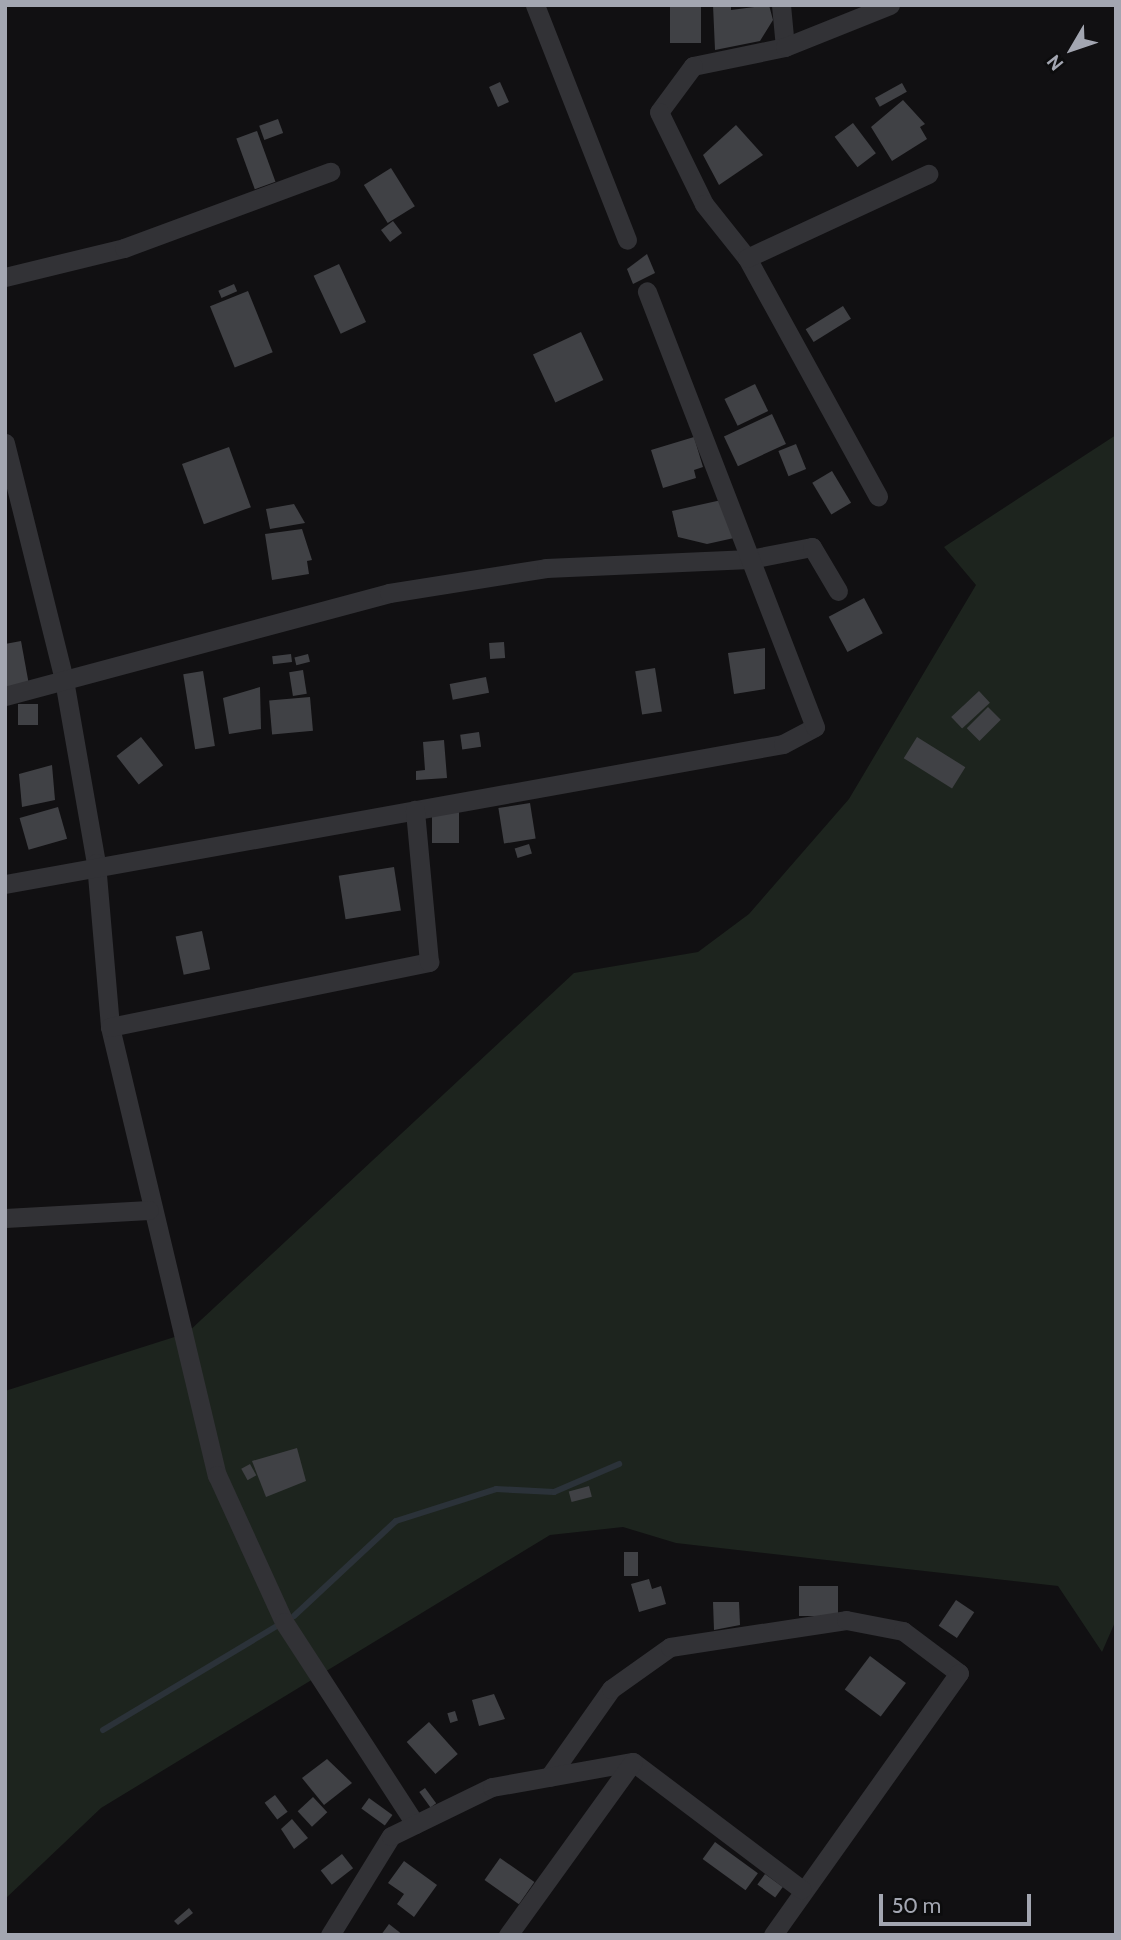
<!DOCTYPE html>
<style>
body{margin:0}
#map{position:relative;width:1121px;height:1940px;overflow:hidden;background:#111012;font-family:Cabin,sans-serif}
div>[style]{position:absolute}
.green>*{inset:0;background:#1d241e}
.stream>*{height:6px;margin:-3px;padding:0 3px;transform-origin:3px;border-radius:3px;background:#2b3239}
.building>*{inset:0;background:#404145;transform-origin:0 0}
.street>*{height:19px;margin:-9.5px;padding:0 9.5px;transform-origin:9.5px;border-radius:9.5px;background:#323236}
span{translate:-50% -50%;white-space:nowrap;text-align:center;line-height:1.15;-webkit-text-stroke:7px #0c0c0d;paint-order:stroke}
.frame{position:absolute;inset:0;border:7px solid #a3a6b1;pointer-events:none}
.north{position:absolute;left:1037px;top:14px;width:70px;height:70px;-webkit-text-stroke:5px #0c0c0d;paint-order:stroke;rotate:231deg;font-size:19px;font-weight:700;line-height:28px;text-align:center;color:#a3a6b1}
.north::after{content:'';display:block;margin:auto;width:24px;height:32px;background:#a3a6b1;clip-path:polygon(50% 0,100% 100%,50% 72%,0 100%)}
.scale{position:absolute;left:879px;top:1894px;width:152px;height:32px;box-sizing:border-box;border:4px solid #a3a6b1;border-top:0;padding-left:9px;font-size:21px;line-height:24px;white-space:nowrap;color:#a3a6b1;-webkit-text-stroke:5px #0c0c0d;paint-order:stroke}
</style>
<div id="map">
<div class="green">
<i style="clip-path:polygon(1116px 435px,1116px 1620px,1102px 1652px,1058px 1586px,676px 1543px,623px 1527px,550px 1535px,101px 1808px,5px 1899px,5px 1391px,187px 1333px,574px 973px,698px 952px,749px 914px,849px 799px,976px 585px,944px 547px)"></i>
</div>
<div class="stream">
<i style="left:294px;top:1616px;width:139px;rotate:-43deg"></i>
<i style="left:396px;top:1521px;width:105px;rotate:-17.7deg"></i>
<i style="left:496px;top:1489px;width:58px;rotate:3deg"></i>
<i style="left:554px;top:1492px;width:71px;rotate:-23.3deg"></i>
<i style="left:103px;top:1730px;width:203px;rotate:-30.9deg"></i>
</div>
<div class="building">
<i style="left:670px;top:5px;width:31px;height:38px"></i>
<i style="clip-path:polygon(713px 5px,731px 5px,731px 10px,769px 5px,773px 20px,760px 41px,715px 50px)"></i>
<i style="left:500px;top:82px;width:22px;height:12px;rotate:66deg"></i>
<i style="left:902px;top:83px;width:10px;height:31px;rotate:61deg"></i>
<i style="clip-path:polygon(903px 100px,925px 124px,920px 127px,927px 139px,892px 161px,871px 127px)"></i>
<i style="left:278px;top:119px;width:15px;height:20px;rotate:70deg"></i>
<i style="left:853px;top:123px;width:38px;height:23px;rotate:53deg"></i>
<i style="clip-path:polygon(736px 125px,763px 155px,719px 185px,703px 155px)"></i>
<i style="left:257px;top:131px;width:54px;height:22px;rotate:70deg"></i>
<i style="left:391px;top:168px;width:45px;height:32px;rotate:58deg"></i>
<i style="left:393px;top:221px;width:15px;height:15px;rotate:53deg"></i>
<i style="clip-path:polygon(647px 254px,655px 273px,633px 284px,627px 269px)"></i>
<i style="left:339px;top:264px;width:64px;height:28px;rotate:65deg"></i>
<i style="left:234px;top:284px;width:8px;height:17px;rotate:67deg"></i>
<i style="left:248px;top:291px;width:66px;height:41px;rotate:68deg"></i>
<i style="left:843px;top:306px;width:15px;height:44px;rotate:58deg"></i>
<i style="left:581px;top:332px;width:53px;height:53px;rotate:65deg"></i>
<i style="left:755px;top:384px;width:30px;height:34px;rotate:64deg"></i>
<i style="left:772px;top:414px;width:33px;height:53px;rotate:65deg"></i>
<i style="clip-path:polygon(694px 437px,703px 467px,694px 470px,696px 478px,663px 488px,651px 450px)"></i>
<i style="left:796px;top:444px;width:27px;height:19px;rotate:68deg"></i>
<i style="left:229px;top:447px;width:64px;height:50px;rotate:70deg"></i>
<i style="left:832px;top:471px;width:37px;height:23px;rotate:59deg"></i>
<i style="clip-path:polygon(726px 499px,734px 538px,707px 544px,678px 537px,672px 511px)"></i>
<i style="clip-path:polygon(294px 504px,305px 523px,270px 529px,266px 509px)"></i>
<i style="clip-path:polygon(302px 529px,312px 560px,307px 561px,309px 574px,272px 580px,265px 534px)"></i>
<i style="left:864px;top:598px;width:40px;height:40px;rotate:62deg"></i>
<i style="clip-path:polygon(21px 641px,29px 685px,5px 689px,5px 644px)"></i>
<i style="left:504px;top:642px;width:16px;height:15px;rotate:86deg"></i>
<i style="clip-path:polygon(765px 648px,765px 689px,734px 694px,728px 653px)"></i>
<i style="left:291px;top:654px;width:8px;height:19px;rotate:83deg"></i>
<i style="left:308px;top:654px;width:8px;height:14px;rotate:76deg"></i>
<i style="left:655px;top:668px;width:44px;height:20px;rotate:81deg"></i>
<i style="left:303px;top:670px;width:24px;height:14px;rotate:81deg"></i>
<i style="left:203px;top:671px;width:76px;height:20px;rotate:81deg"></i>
<i style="left:486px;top:677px;width:16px;height:37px;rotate:79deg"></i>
<i style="clip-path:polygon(260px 687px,261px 729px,229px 734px,223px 698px)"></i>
<i style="left:979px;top:691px;width:16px;height:38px;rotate:47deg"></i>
<i style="left:310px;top:697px;width:34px;height:41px;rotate:85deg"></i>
<i style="left:18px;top:704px;width:20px;height:21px"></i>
<i style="left:988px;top:707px;width:18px;height:30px;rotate:45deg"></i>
<i style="left:479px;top:732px;width:15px;height:19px;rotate:82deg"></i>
<i style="left:141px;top:737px;width:36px;height:31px;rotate:52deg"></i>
<i style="left:917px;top:737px;width:57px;height:25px;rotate:32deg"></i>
<i style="clip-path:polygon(444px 740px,447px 778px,416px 780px,416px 771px,425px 770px,423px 742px)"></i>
<i style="clip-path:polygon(52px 765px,55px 800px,22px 807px,19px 774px)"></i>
<i style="left:530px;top:803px;width:36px;height:32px;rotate:81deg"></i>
<i style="left:58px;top:807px;width:33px;height:40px;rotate:74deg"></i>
<i style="left:432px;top:811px;width:27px;height:32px"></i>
<i style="left:529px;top:844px;width:10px;height:15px;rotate:73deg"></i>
<i style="left:394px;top:867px;width:44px;height:56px;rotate:81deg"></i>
<i style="left:202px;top:931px;width:39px;height:27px;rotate:78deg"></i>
<i style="clip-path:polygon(297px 1448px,306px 1481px,266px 1497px,252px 1461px)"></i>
<i style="left:250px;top:1464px;width:13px;height:10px;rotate:61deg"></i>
<i style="left:589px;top:1486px;width:11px;height:21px;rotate:75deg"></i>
<i style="left:624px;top:1552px;width:14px;height:24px"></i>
<i style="clip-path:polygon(649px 1579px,652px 1589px,661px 1586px,666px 1604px,639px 1612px,631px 1584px)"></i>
<i style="left:799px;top:1586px;width:39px;height:30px"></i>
<i style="left:956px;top:1600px;width:22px;height:31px;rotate:34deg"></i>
<i style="clip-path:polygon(713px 1602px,739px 1602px,740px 1625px,714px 1630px)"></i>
<i style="left:870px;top:1656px;width:45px;height:42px;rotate:37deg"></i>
<i style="clip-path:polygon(494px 1694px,505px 1719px,479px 1726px,472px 1700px)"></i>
<i style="left:455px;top:1711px;width:10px;height:8px;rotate:73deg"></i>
<i style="left:429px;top:1722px;width:43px;height:30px;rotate:48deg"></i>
<i style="clip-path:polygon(327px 1759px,352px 1783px,324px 1805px,302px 1778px)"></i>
<i style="left:425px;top:1788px;width:19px;height:7px;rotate:54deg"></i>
<i style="left:275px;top:1795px;width:21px;height:13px;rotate:53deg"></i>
<i style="left:313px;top:1797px;width:21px;height:21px;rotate:47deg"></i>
<i style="left:369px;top:1798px;width:29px;height:13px;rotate:36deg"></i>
<i style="clip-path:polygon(292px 1819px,308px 1838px,294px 1849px,281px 1829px)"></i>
<i style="left:715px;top:1842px;width:53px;height:21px;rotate:36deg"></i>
<i style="left:342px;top:1854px;width:18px;height:27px;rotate:52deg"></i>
<i style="left:500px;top:1858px;width:42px;height:27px;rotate:35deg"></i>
<i style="clip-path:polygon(404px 1861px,437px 1885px,414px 1917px,397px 1904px,404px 1894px,388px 1883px)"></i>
<i style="left:765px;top:1874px;width:22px;height:13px;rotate:36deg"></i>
<i style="clip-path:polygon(189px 1908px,193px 1913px,178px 1925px,174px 1921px)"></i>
<i style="clip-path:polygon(389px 1924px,403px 1935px,381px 1935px)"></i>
</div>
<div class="street">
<i style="left:535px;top:5px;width:252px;rotate:68.6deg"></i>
<i style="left:781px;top:5px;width:42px;rotate:84.6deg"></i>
<i style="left:785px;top:47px;width:94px;rotate:168.3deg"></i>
<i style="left:693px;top:66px;width:57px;rotate:126.5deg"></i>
<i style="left:659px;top:112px;width:102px;rotate:63.9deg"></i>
<i style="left:704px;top:204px;width:69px;rotate:51.5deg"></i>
<i style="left:747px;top:258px;width:272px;rotate:61.2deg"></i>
<i style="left:785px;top:47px;width:113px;rotate:-21.8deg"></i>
<i style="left:747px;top:258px;width:200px;rotate:-24.9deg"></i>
<i style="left:5px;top:277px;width:122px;rotate:-13.7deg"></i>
<i style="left:124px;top:248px;width:220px;rotate:-20.3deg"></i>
<i style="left:5px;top:443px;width:244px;rotate:76deg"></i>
<i style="left:64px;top:680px;width:186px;rotate:80.1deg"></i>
<i style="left:96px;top:863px;width:165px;rotate:85.1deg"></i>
<i style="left:110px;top:1027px;width:461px;rotate:76.6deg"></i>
<i style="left:217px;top:1475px;width:162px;rotate:65.5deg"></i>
<i style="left:284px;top:1622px;width:241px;rotate:57deg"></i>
<i style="left:5px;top:696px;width:398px;rotate:-15deg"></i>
<i style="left:389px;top:593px;width:159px;rotate:-9deg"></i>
<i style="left:546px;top:568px;width:204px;rotate:-2.5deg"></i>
<i style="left:750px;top:559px;width:63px;rotate:-11deg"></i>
<i style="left:812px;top:547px;width:51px;rotate:59.4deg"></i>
<i style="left:5px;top:884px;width:790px;rotate:-10.2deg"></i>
<i style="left:783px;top:744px;width:36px;rotate:-28deg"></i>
<i style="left:815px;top:727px;width:467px;rotate:-111.1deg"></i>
<i style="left:110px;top:1027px;width:326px;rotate:-11.5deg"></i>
<i style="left:429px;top:962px;width:153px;rotate:-95.3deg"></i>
<i style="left:5px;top:1218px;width:144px;rotate:-3.2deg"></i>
<i style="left:549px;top:1777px;width:108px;rotate:-54.8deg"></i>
<i style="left:611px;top:1689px;width:72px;rotate:-35.4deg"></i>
<i style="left:670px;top:1647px;width:178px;rotate:-8.7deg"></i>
<i style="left:846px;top:1620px;width:58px;rotate:10.9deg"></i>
<i style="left:903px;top:1631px;width:70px;rotate:36.9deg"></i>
<i style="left:959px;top:1673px;width:321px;rotate:125.4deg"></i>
<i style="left:330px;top:1935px;width:116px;rotate:-58.4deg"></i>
<i style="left:391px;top:1836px;width:112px;rotate:-25.9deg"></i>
<i style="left:492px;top:1787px;width:143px;rotate:-10.1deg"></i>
<i style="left:633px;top:1762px;width:211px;rotate:37.1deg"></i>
<i style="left:508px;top:1935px;width:213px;rotate:-54.2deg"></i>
</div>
<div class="frame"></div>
<div class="north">N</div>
<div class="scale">50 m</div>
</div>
